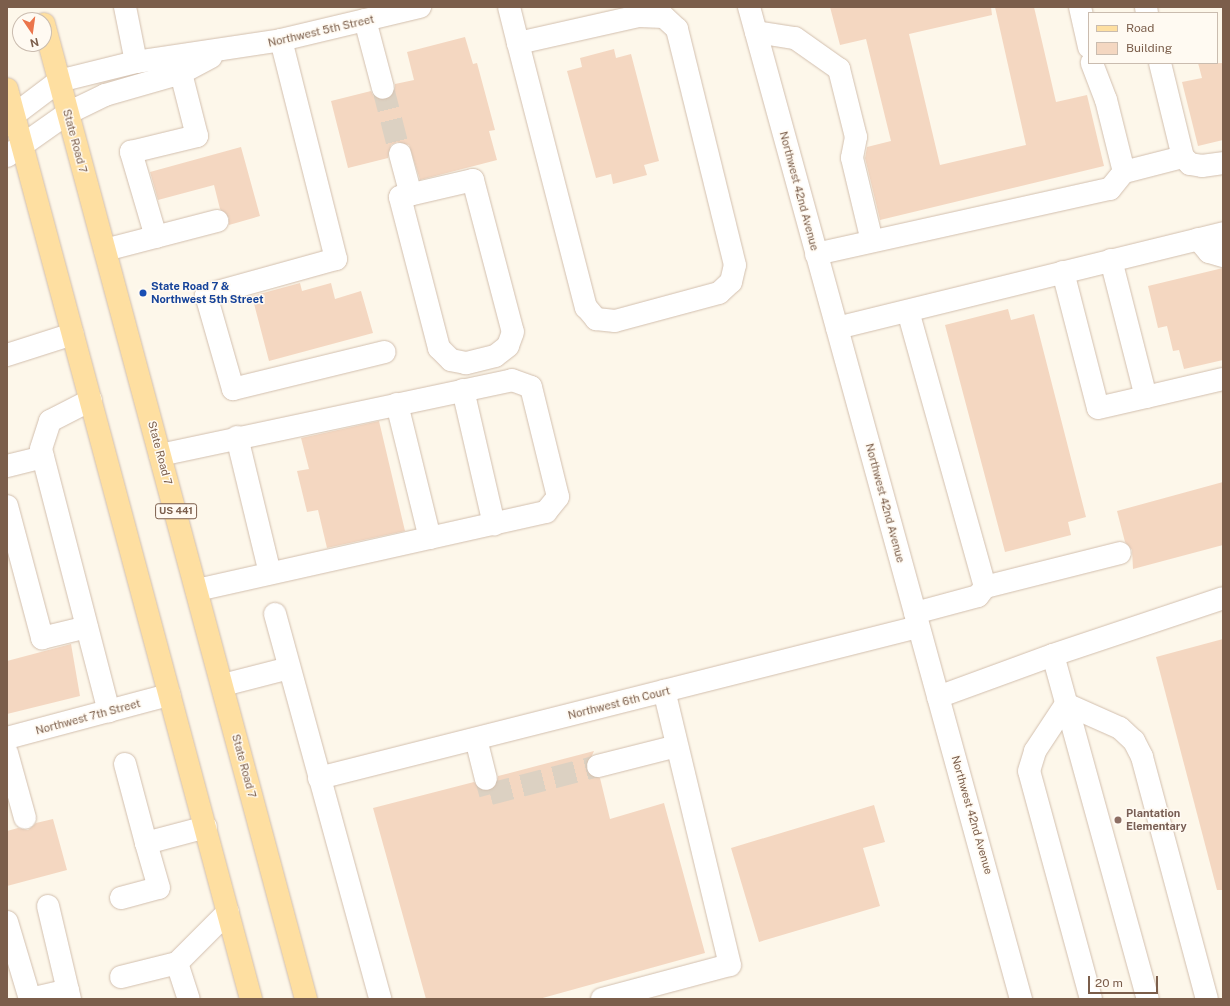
<!DOCTYPE html>
<style>
body{margin:0}
#map{position:relative;width:1230px;height:1006px;overflow:hidden;background:#fdf7ea;font-family:"Public Sans",sans-serif}
div>[style]{position:absolute}
.building>*{inset:0;background:#f4d7c1}
.minor-tunnel>*{height:22px;margin-top:-11px;transform-origin:0;background:repeating-linear-gradient(90deg,#dcd1c2 0 22px,transparent 0 33px)}
.roads{filter:drop-shadow(0 0 1px #d2bfae) drop-shadow(0 0 1px #d2bfae)}
.minor>*{height:22px;margin:-11px;padding:0 11px;transform-origin:11px;border-radius:11px;background:#fff}
.major>*{height:22px;margin:-11px;padding:0 11px;transform-origin:11px;border-radius:11px;background:#fedfa1}
.dots>*{width:11px;height:11px;translate:-50% -50%;box-sizing:border-box;border:2px solid #fffaf2;border-radius:50%}
span{translate:-50% -50%;white-space:nowrap;text-align:center;line-height:1.15;-webkit-text-stroke:3px #fffaf2;paint-order:stroke}
.shield-label span{padding:1px 3px;background:#fffaf2;border:1px solid;border-radius:3px;-webkit-text-stroke-width:0}
.shield-label{font-size:10px;color:#7b5e4b;font-weight:700}
.street-label{font-size:11px;color:#7b5e4b}
.transit-label{font-size:11px;color:#164399;font-weight:700}
.left{translate:0 -50%;text-align:left}
.education-label{font-size:11px;color:#785e54;font-weight:700}
.frame{position:absolute;inset:0;border:8px solid #7b5e4b;pointer-events:none}
.legend{position:absolute;left:1088px;top:12px;width:130px;height:52px;box-sizing:border-box;background:#fffaf2;border:1px solid #cabcaf;margin:0;padding:5px 7px;list-style:none;font-size:12px;color:#7b5e4b}
.legend li{display:flex;align-items:center;gap:8px;height:20px}
.legend b{width:20px;border:1px solid #cabcaf}
.north{position:absolute;left:12px;top:12px;width:40px;height:40px;box-sizing:border-box;background:#fffaf2;border:1px solid #cabcaf;border-radius:50%;rotate:167deg;font-size:11px;font-weight:700;line-height:16px;text-align:center;color:#7b5e4b}
.north::after{content:'';display:block;margin:auto;width:14px;height:18px;background:#eb754b;clip-path:polygon(50% 0,100% 100%,50% 72%,0 100%)}
.scale{position:absolute;left:1088px;top:976px;width:70px;height:18px;box-sizing:border-box;border:2px solid #7b5e4b;border-top:0;padding-left:5px;font-size:12px;line-height:14px;white-space:nowrap;color:#7b5e4b;-webkit-text-stroke:3px #fffaf2;paint-order:stroke}
</style>
<div id="map">
<div class="building">
<i style="clip-path:polygon(830px 7px,991px 7px,992px 15px,909px 34px,940px 165px,1026px 145px,995px 7px,1034px 7px,1056px 102px,1087px 95px,1104px 166px,880px 220px,865px 158px,867px 147px,891px 141px,866px 39px,840px 45px)"></i>
<i style="clip-path:polygon(465px 37px,473px 64px,477px 63px,495px 130px,489px 131px,497px 160px,420px 180px,409px 145px,397px 142px,391px 145px,388px 158px,348px 168px,331px 101px,371px 91px,374px 97px,387px 100px,395px 92px,395px 84px,414px 80px,407px 52px)"></i>
<i style="clip-path:polygon(614px 49px,616px 58px,631px 54px,659px 161px,644px 165px,647px 175px,613px 184px,611px 174px,596px 178px,567px 71px,582px 67px,580px 58px)"></i>
<i style="clip-path:polygon(1198px 63px,1223px 63px,1223px 140px,1198px 146px,1182px 82px,1202px 78px)"></i>
<i style="clip-path:polygon(241px 147px,260px 216px,229px 225px,229px 218px,220px 209px,214px 185px,158px 200px,150px 172px)"></i>
<i style="clip-path:polygon(1223px 268px,1223px 360px,1184px 369px,1179px 350px,1173px 351px,1167px 326px,1158px 328px,1148px 286px)"></i>
<i style="clip-path:polygon(300px 283px,302px 291px,331px 283px,335px 299px,361px 291px,373px 333px,269px 361px,252px 296px)"></i>
<i style="clip-path:polygon(1008px 309px,1011px 320px,1034px 314px,1086px 517px,1068px 522px,1071px 535px,1005px 552px,945px 325px)"></i>
<i style="clip-path:polygon(379px 421px,405px 531px,327px 548px,318px 510px,307px 512px,297px 471px,309px 469px,301px 438px)"></i>
<i style="clip-path:polygon(1223px 482px,1223px 545px,1133px 569px,1132px 550px,1125px 542px,1117px 511px)"></i>
<i style="clip-path:polygon(1223px 639px,1223px 890px,1217px 890px,1156px 657px)"></i>
<i style="clip-path:polygon(71px 644px,80px 696px,7px 714px,7px 661px)"></i>
<i style="clip-path:polygon(594px 751px,586px 769px,589px 775px,600px 778px,610px 819px,664px 803px,705px 953px,539px 999px,426px 999px,373px 808px,474px 782px,482px 791px,489px 791px,498px 783px,498px 776px)"></i>
<i style="clip-path:polygon(874px 805px,885px 842px,863px 848px,880px 906px,759px 942px,731px 848px)"></i>
<i style="clip-path:polygon(53px 819px,67px 870px,7px 886px,7px 831px,18px 828px,28px 830px,36px 823px)"></i>
</div>
<div class="minor-tunnel">
<i style="left:383px;top:88px;width:68px;rotate:75.6deg"></i>
<i style="left:486px;top:779px;width:16px;rotate:75deg"></i>
<i style="left:490px;top:794px;width:112px;rotate:-14.5deg"></i>
</div>
<div class="roads">
<div class="minor">
<i style="left:125px;top:7px;width:56px;rotate:78.7deg"></i>
<i style="left:509px;top:7px;width:37px;rotate:76deg"></i>
<i style="left:518px;top:43px;width:273px;rotate:75.6deg"></i>
<i style="left:586px;top:307px;width:16px;rotate:50deg"></i>
<i style="left:596px;top:319px;width:19px;rotate:6deg"></i>
<i style="left:615px;top:321px;width:108px;rotate:-15.1deg"></i>
<i style="left:719px;top:293px;width:16px;rotate:-43deg"></i>
<i style="left:731px;top:282px;width:17px;rotate:-77deg"></i>
<i style="left:735px;top:265px;width:243px;rotate:-103.8deg"></i>
<i style="left:677px;top:29px;width:18px;rotate:-137deg"></i>
<i style="left:664px;top:17px;width:25px;rotate:-178deg"></i>
<i style="left:639px;top:16px;width:124px;rotate:167.4deg"></i>
<i style="left:749px;top:7px;width:1029px;rotate:74.67deg"></i>
<i style="left:1080px;top:7px;width:41px;rotate:77.3deg"></i>
<i style="left:1146px;top:7px;width:6px;rotate:81deg"></i>
<i style="left:365px;top:20px;width:70px;rotate:75.2deg"></i>
<i style="left:756px;top:32px;width:39px;rotate:9deg"></i>
<i style="left:795px;top:38px;width:54px;rotate:35.2deg"></i>
<i style="left:839px;top:69px;width:70px;rotate:76deg"></i>
<i style="left:856px;top:137px;width:21px;rotate:101deg"></i>
<i style="left:852px;top:158px;width:85px;rotate:76.5deg"></i>
<i style="left:281px;top:40px;width:226px;rotate:75.9deg"></i>
<i style="left:336px;top:259px;width:135px;rotate:164.5deg"></i>
<i style="left:206px;top:295px;width:98px;rotate:74deg"></i>
<i style="left:233px;top:389px;width:156px;rotate:-13.7deg"></i>
<i style="left:1160px;top:63px;width:97px;rotate:76.3deg"></i>
<i style="left:1183px;top:157px;width:10px;rotate:45deg"></i>
<i style="left:1190px;top:164px;width:12px;rotate:9deg"></i>
<i style="left:1202px;top:166px;width:21px;rotate:-8deg"></i>
<i style="left:7px;top:125px;width:12px;rotate:-55deg"></i>
<i style="left:14px;top:115px;width:56px;rotate:-37.1deg"></i>
<i style="left:59px;top:81px;width:79px;rotate:-13.9deg"></i>
<i style="left:136px;top:62px;width:147px;rotate:-8.6deg"></i>
<i style="left:281px;top:40px;width:143px;rotate:-13.4deg"></i>
<i style="left:400px;top:154px;width:42px;rotate:75deg"></i>
<i style="left:7px;top:156px;width:75px;rotate:-35.2deg"></i>
<i style="left:68px;top:113px;width:41px;rotate:-25.9deg"></i>
<i style="left:105px;top:95px;width:79px;rotate:-16.1deg"></i>
<i style="left:181px;top:73px;width:34px;rotate:-28deg"></i>
<i style="left:1124px;top:172px;width:61px;rotate:-14.3deg"></i>
<i style="left:473px;top:180px;width:157px;rotate:75.3deg"></i>
<i style="left:513px;top:332px;width:15px;rotate:110deg"></i>
<i style="left:508px;top:346px;width:16px;rotate:142deg"></i>
<i style="left:495px;top:356px;width:30px;rotate:166deg"></i>
<i style="left:466px;top:363px;width:15px;rotate:-169deg"></i>
<i style="left:451px;top:360px;width:17px;rotate:-135deg"></i>
<i style="left:439px;top:348px;width:156px;rotate:-104.5deg"></i>
<i style="left:400px;top:197px;width:75px;rotate:-13.1deg"></i>
<i style="left:156px;top:237px;width:89px;rotate:-106.4deg"></i>
<i style="left:131px;top:152px;width:68px;rotate:-13.6deg"></i>
<i style="left:197px;top:136px;width:65px;rotate:-104.3deg"></i>
<i style="left:1198px;top:239px;width:17px;rotate:50deg"></i>
<i style="left:1209px;top:252px;width:15px;rotate:16deg"></i>
<i style="left:105px;top:250px;width:116px;rotate:-14.5deg"></i>
<i style="left:816px;top:254px;width:301px;rotate:-12.5deg"></i>
<i style="left:1110px;top:189px;width:22px;rotate:-51deg"></i>
<i style="left:1124px;top:172px;width:74px;rotate:-104deg"></i>
<i style="left:1106px;top:100px;width:40px;rotate:-111deg"></i>
<i style="left:1111px;top:260px;width:141px;rotate:75.7deg"></i>
<i style="left:1146px;top:397px;width:79px;rotate:-13.2deg"></i>
<i style="left:1063px;top:272px;width:140px;rotate:75.6deg"></i>
<i style="left:1098px;top:408px;width:49px;rotate:-12.9deg"></i>
<i style="left:908px;top:311px;width:287px;rotate:74.4deg"></i>
<i style="left:985px;top:587px;width:139px;rotate:-14.1deg"></i>
<i style="left:837px;top:328px;width:398px;rotate:-13.8deg"></i>
<i style="left:7px;top:355px;width:69px;rotate:-17.7deg"></i>
<i style="left:463px;top:390px;width:138px;rotate:77deg"></i>
<i style="left:91px;top:400px;width:46px;rotate:152.9deg"></i>
<i style="left:50px;top:421px;width:29px;rotate:108deg"></i>
<i style="left:41px;top:449px;width:271px;rotate:75.5deg"></i>
<i style="left:397px;top:404px;width:138px;rotate:76.2deg"></i>
<i style="left:237px;top:437px;width:140px;rotate:76.4deg"></i>
<i style="left:160px;top:455px;width:360px;rotate:-12deg"></i>
<i style="left:512px;top:380px;width:20px;rotate:20deg"></i>
<i style="left:531px;top:387px;width:113px;rotate:76.2deg"></i>
<i style="left:558px;top:497px;width:19px;rotate:129deg"></i>
<i style="left:546px;top:512px;width:358px;rotate:167.4deg"></i>
<i style="left:7px;top:466px;width:37px;rotate:-14deg"></i>
<i style="left:7px;top:506px;width:137px;rotate:75.1deg"></i>
<i style="left:42px;top:638px;width:46px;rotate:-13.7deg"></i>
<i style="left:915px;top:613px;width:65px;rotate:-15.1deg"></i>
<i style="left:978px;top:596px;width:11px;rotate:-52deg"></i>
<i style="left:275px;top:614px;width:399px;rotate:74.7deg"></i>
<i style="left:1053px;top:655px;width:179px;rotate:-18.5deg"></i>
<i style="left:223px;top:685px;width:68px;rotate:-14.4deg"></i>
<i style="left:938px;top:697px;width:122px;rotate:-20.1deg"></i>
<i style="left:1053px;top:655px;width:357px;rotate:74.6deg"></i>
<i style="left:7px;top:738px;width:168px;rotate:-14.9deg"></i>
<i style="left:476px;top:739px;width:41px;rotate:76deg"></i>
<i style="left:7px;top:753px;width:67px;rotate:74.5deg"></i>
<i style="left:125px;top:764px;width:82px;rotate:75.1deg"></i>
<i style="left:598px;top:766px;width:81px;rotate:-14.2deg"></i>
<i style="left:319px;top:778px;width:618px;rotate:-14.15deg"></i>
<i style="left:121px;top:898px;width:39px;rotate:-15deg"></i>
<i style="left:159px;top:888px;width:47px;rotate:-106.1deg"></i>
<i style="left:146px;top:843px;width:62px;rotate:-14.9deg"></i>
<i style="left:48px;top:906px;width:96px;rotate:76.7deg"></i>
<i style="left:7px;top:922px;width:80px;rotate:73.4deg"></i>
<i style="left:177px;top:963px;width:38px;rotate:72deg"></i>
<i style="left:121px;top:977px;width:58px;rotate:-14deg"></i>
<i style="left:177px;top:963px;width:72px;rotate:-45deg"></i>
<i style="left:30px;top:999px;width:39px;rotate:-13deg"></i>
<i style="left:602px;top:999px;width:132px;rotate:-14.9deg"></i>
<i style="left:730px;top:965px;width:282px;rotate:-103.5deg"></i>
<i style="left:1091px;top:999px;width:236px;rotate:-105.2deg"></i>
<i style="left:1029px;top:771px;width:21px;rotate:-73deg"></i>
<i style="left:1035px;top:751px;width:56px;rotate:-56.6deg"></i>
<i style="left:1066px;top:704px;width:59px;rotate:24deg"></i>
<i style="left:1120px;top:728px;width:19px;rotate:43deg"></i>
<i style="left:1134px;top:741px;width:18px;rotate:63deg"></i>
<i style="left:1142px;top:757px;width:251px;rotate:75deg"></i>
</div>
<div class="major">
<i style="left:44px;top:24px;width:1010px;rotate:74.96deg"></i>
<i style="left:7px;top:89px;width:942px;rotate:74.99deg"></i>
</div>
</div>
<div class="dots">
<i style="left:143px;top:293px;background:#1a4fb4"></i>
<i style="left:1118px;top:820px;background:#8d6e63"></i>
</div>
<div class="shield-label">
<span style="left:176px;top:511px">US 441</span>
</div>
<div class="street-label">
<span style="left:321px;top:31px;rotate:-13deg">Northwest 5th Street</span>
<span style="left:75px;top:141px;rotate:75deg">State Road 7</span>
<span style="left:799px;top:191px;rotate:75deg">Northwest 42nd Avenue</span>
<span style="left:160px;top:453px;rotate:75deg">State Road 7</span>
<span style="left:885px;top:503px;rotate:75deg">Northwest 42nd Avenue</span>
<span style="left:619px;top:703px;rotate:-14deg">Northwest 6th Court</span>
<span style="left:88px;top:717px;rotate:-15deg">Northwest 7th Street</span>
<span style="left:244px;top:766px;rotate:75deg">State Road 7</span>
<span style="left:972px;top:815px;rotate:74deg">Northwest 42nd Avenue</span>
</div>
<div class="transit-label">
<span class="left" style="left:151px;top:293px">State Road 7 &amp;<br>Northwest 5th Street</span>
</div>
<div class="education-label">
<span class="left" style="left:1126px;top:820px">Plantation<br>Elementary</span>
</div>
<div class="frame"></div>
<ul class="legend">
<li><b style="height:5px;background:#fedfa1"></b>Road</li>
<li><b style="height:11px;background:#f4d7c1"></b>Building</li>
</ul>
<div class="north">N</div>
<div class="scale">20 m</div>
</div>
